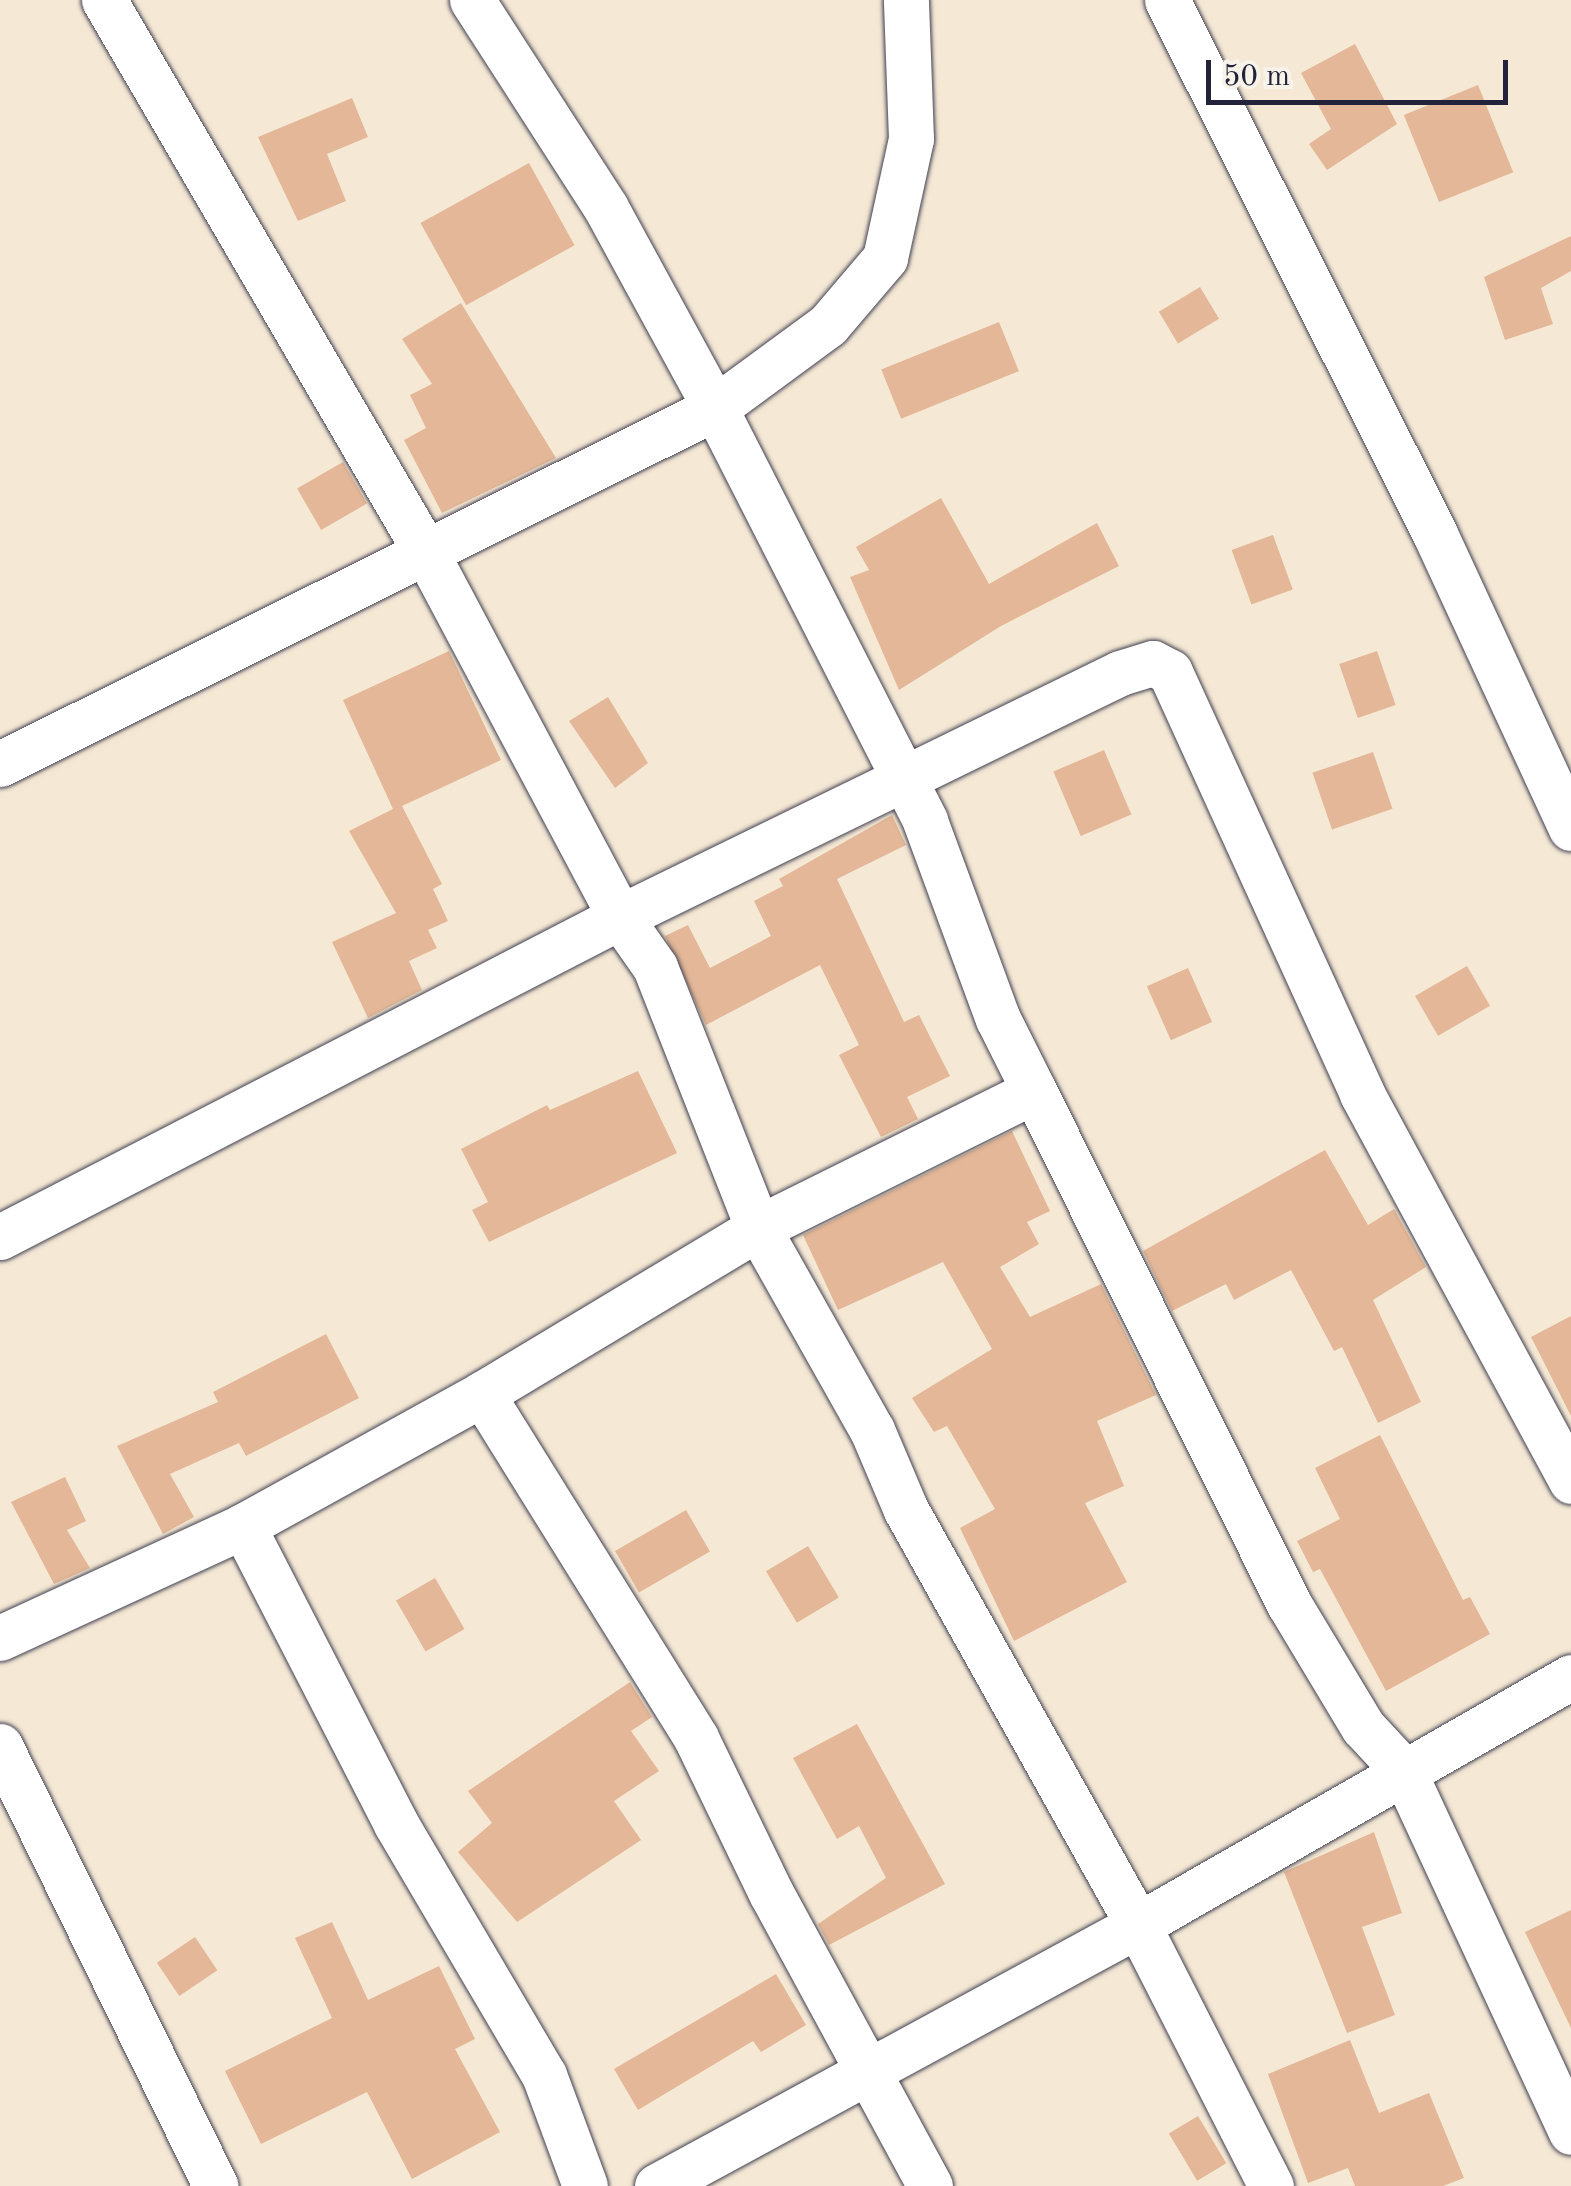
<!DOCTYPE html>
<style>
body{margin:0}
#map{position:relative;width:1571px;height:2186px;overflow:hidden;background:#f5e9d5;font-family:"Old Standard TT",serif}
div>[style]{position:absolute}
.building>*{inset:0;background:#e3b797;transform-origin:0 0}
.roads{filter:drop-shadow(0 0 2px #424052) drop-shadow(0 0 2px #424052)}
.street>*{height:45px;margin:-22.5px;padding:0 22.5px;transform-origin:22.5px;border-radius:22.5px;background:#fff}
span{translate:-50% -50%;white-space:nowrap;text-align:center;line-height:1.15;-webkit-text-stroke:9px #f7f3e8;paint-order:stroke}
.scale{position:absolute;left:1206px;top:60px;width:302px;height:45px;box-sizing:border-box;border:5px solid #22223b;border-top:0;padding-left:12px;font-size:30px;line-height:35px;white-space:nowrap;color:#22223b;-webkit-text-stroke:8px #f7f3e8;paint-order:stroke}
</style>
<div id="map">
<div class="building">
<i style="clip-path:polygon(1355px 44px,1397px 124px,1327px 170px,1309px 144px,1331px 129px,1301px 73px)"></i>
<i style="left:1478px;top:85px;width:94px;height:80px;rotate:68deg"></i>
<i style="clip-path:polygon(352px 98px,368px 137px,327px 154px,346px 201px,298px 221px,258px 137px)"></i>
<i style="left:529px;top:163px;width:94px;height:124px;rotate:61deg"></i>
<i style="clip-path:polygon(1571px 236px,1571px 271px,1541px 288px,1553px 324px,1505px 340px,1484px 277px)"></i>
<i style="left:1200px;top:287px;width:37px;height:48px;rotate:59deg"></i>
<i style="clip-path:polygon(461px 303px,556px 458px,442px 513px,404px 440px,426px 428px,410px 395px,432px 384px,402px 339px)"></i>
<i style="left:999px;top:322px;width:53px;height:127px;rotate:68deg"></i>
<i style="left:343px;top:462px;width:48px;height:53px;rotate:60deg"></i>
<i style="clip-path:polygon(941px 498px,989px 584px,1097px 523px,1119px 566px,1001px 626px,899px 690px,850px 577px,869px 570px,856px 547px)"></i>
<i style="left:1273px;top:535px;width:58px;height:44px;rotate:70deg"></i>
<i style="clip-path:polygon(449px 651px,501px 760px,402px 806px,442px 884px,433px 889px,448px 921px,428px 930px,437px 948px,409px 961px,422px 990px,368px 1018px,332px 942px,396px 913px,349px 831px,393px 809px,343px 700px)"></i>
<i style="left:1377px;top:651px;width:57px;height:40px;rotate:71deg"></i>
<i style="clip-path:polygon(608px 697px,648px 763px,615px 788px,569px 721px)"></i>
<i style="left:1104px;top:750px;width:70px;height:55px;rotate:67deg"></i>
<i style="left:1373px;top:752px;width:60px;height:64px;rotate:71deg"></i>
<i style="clip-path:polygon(892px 815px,906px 845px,837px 879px,904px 1022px,919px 1015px,950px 1076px,907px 1097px,918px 1119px,881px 1137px,839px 1055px,859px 1045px,820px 965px,706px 1025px,665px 936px,688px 925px,710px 968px,771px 936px,754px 901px,783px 886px,779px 879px)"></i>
<i style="left:1467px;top:966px;width:46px;height:60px;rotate:60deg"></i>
<i style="left:1188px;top:968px;width:59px;height:45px;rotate:66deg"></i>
<i style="clip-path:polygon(638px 1071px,677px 1153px,489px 1242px,472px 1210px,488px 1202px,461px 1149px,547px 1105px,550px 1110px)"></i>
<i style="clip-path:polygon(1012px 1131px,1050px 1211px,1027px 1222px,1039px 1244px,1000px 1267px,1030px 1317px,1101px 1284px,1156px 1395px,1097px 1421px,1124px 1486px,1085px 1503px,1127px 1582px,1014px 1641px,960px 1528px,995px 1509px,947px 1426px,934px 1432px,912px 1398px,992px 1349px,943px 1262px,838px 1310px,803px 1235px)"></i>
<i style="clip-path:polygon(1325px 1150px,1368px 1225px,1394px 1209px,1426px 1267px,1373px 1300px,1421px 1402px,1378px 1423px,1342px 1347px,1334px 1351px,1291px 1270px,1234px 1300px,1226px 1284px,1172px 1311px,1143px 1251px)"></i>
<i style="clip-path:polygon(1571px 1316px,1571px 1416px,1531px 1337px)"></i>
<i style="clip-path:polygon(326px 1334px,359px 1398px,246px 1456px,239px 1443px,170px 1474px,194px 1517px,163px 1534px,117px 1446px,218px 1402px,213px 1392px)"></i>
<i style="clip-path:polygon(1380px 1435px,1463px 1600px,1470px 1597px,1490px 1634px,1386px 1691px,1320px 1569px,1313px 1572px,1297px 1541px,1340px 1519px,1315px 1468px)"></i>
<i style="clip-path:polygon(65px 1477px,86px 1521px,67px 1530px,90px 1568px,54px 1584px,11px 1502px)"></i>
<i style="left:686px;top:1510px;width:48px;height:82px;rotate:60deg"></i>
<i style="left:808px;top:1546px;width:60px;height:49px;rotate:59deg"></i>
<i style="left:435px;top:1578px;width:59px;height:45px;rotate:60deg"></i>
<i style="clip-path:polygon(630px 1682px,652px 1717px,631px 1731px,659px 1771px,614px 1801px,641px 1840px,517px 1922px,458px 1852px,492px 1823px,468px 1791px)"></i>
<i style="clip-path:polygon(857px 1724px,945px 1884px,829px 1945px,818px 1924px,886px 1878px,859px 1826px,837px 1839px,793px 1758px)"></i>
<i style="clip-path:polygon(1374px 1832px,1402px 1913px,1362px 1927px,1395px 2015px,1347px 2033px,1284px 1872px)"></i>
<i style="clip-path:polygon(1571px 1910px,1571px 2028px,1525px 1932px)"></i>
<i style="clip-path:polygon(332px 1922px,368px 2000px,439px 1966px,475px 2039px,455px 2049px,500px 2132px,412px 2179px,367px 2092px,261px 2144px,225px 2071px,332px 2018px,295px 1938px)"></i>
<i style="left:195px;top:1937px;width:40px;height:46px;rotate:56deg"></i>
<i style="clip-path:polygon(776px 1974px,806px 2025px,761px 2052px,753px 2041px,638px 2110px,614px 2069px)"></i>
<i style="clip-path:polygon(1350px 2040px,1379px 2113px,1429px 2093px,1464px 2178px,1443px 2186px,1355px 2186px,1348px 2168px,1308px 2183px,1268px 2074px)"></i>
<i style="left:1198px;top:2116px;width:55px;height:34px;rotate:59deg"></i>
</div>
<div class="roads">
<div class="street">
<i style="left:104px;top:0;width:644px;rotate:59.77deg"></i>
<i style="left:428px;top:556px;width:409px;rotate:62deg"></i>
<i style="left:620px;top:917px;width:61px;rotate:55deg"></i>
<i style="left:655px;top:967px;width:281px;rotate:68.5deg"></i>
<i style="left:758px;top:1228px;width:232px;rotate:60.6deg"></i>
<i style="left:872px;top:1430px;width:87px;rotate:67deg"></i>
<i style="left:906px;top:1510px;width:475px;rotate:60.8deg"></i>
<i style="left:1138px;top:1925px;width:293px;rotate:63deg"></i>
<i style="left:472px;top:0;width:247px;rotate:57.2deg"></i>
<i style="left:606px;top:208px;width:228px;rotate:61.4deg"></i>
<i style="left:715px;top:408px;width:463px;rotate:63deg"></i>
<i style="left:925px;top:821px;width:211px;rotate:69.8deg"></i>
<i style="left:998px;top:1019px;width:80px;rotate:63.4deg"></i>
<i style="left:1034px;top:1091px;width:573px;rotate:63.57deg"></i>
<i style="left:1289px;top:1604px;width:144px;rotate:59deg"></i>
<i style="left:1363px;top:1727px;width:59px;rotate:47.1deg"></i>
<i style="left:1403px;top:1770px;width:399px;rotate:65.1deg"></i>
<i style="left:1167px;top:0;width:597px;rotate:63.35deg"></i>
<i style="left:1435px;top:534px;width:324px;rotate:65.2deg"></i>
<i style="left:0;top:764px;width:799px;rotate:-26.47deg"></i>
<i style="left:715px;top:408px;width:140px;rotate:-36.3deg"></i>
<i style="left:828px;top:325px;width:88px;rotate:-49.6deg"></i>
<i style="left:885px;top:258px;width:122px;rotate:-77.7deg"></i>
<i style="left:911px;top:139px;width:139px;rotate:-92.1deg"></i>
<i style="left:0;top:1237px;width:698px;rotate:-27.3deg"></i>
<i style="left:620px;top:917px;width:556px;rotate:-26.01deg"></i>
<i style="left:1120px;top:673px;width:34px;rotate:-17deg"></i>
<i style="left:1153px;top:663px;width:19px;rotate:28deg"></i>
<i style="left:1170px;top:672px;width:464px;rotate:65.5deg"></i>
<i style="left:1362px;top:1094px;width:440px;rotate:61.6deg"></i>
<i style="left:482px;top:1394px;width:405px;rotate:58.1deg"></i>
<i style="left:696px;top:1738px;width:172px;rotate:64.2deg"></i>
<i style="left:771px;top:1893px;width:333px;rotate:61.5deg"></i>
<i style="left:243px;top:1526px;width:335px;rotate:62.8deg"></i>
<i style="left:396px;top:1824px;width:291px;rotate:59.5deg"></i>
<i style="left:544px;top:2075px;width:118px;rotate:69.7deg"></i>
<i style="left:0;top:1638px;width:268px;rotate:-24.7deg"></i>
<i style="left:243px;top:1526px;width:273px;rotate:-28.9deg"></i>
<i style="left:482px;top:1394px;width:322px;rotate:-31deg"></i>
<i style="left:758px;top:1228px;width:308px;rotate:-26.4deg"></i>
<i style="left:0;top:1746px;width:490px;rotate:63.9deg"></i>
<i style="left:657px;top:2186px;width:547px;rotate:-28.49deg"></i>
<i style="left:1138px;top:1925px;width:499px;rotate:-29.8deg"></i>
</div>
</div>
<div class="scale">50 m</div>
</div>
